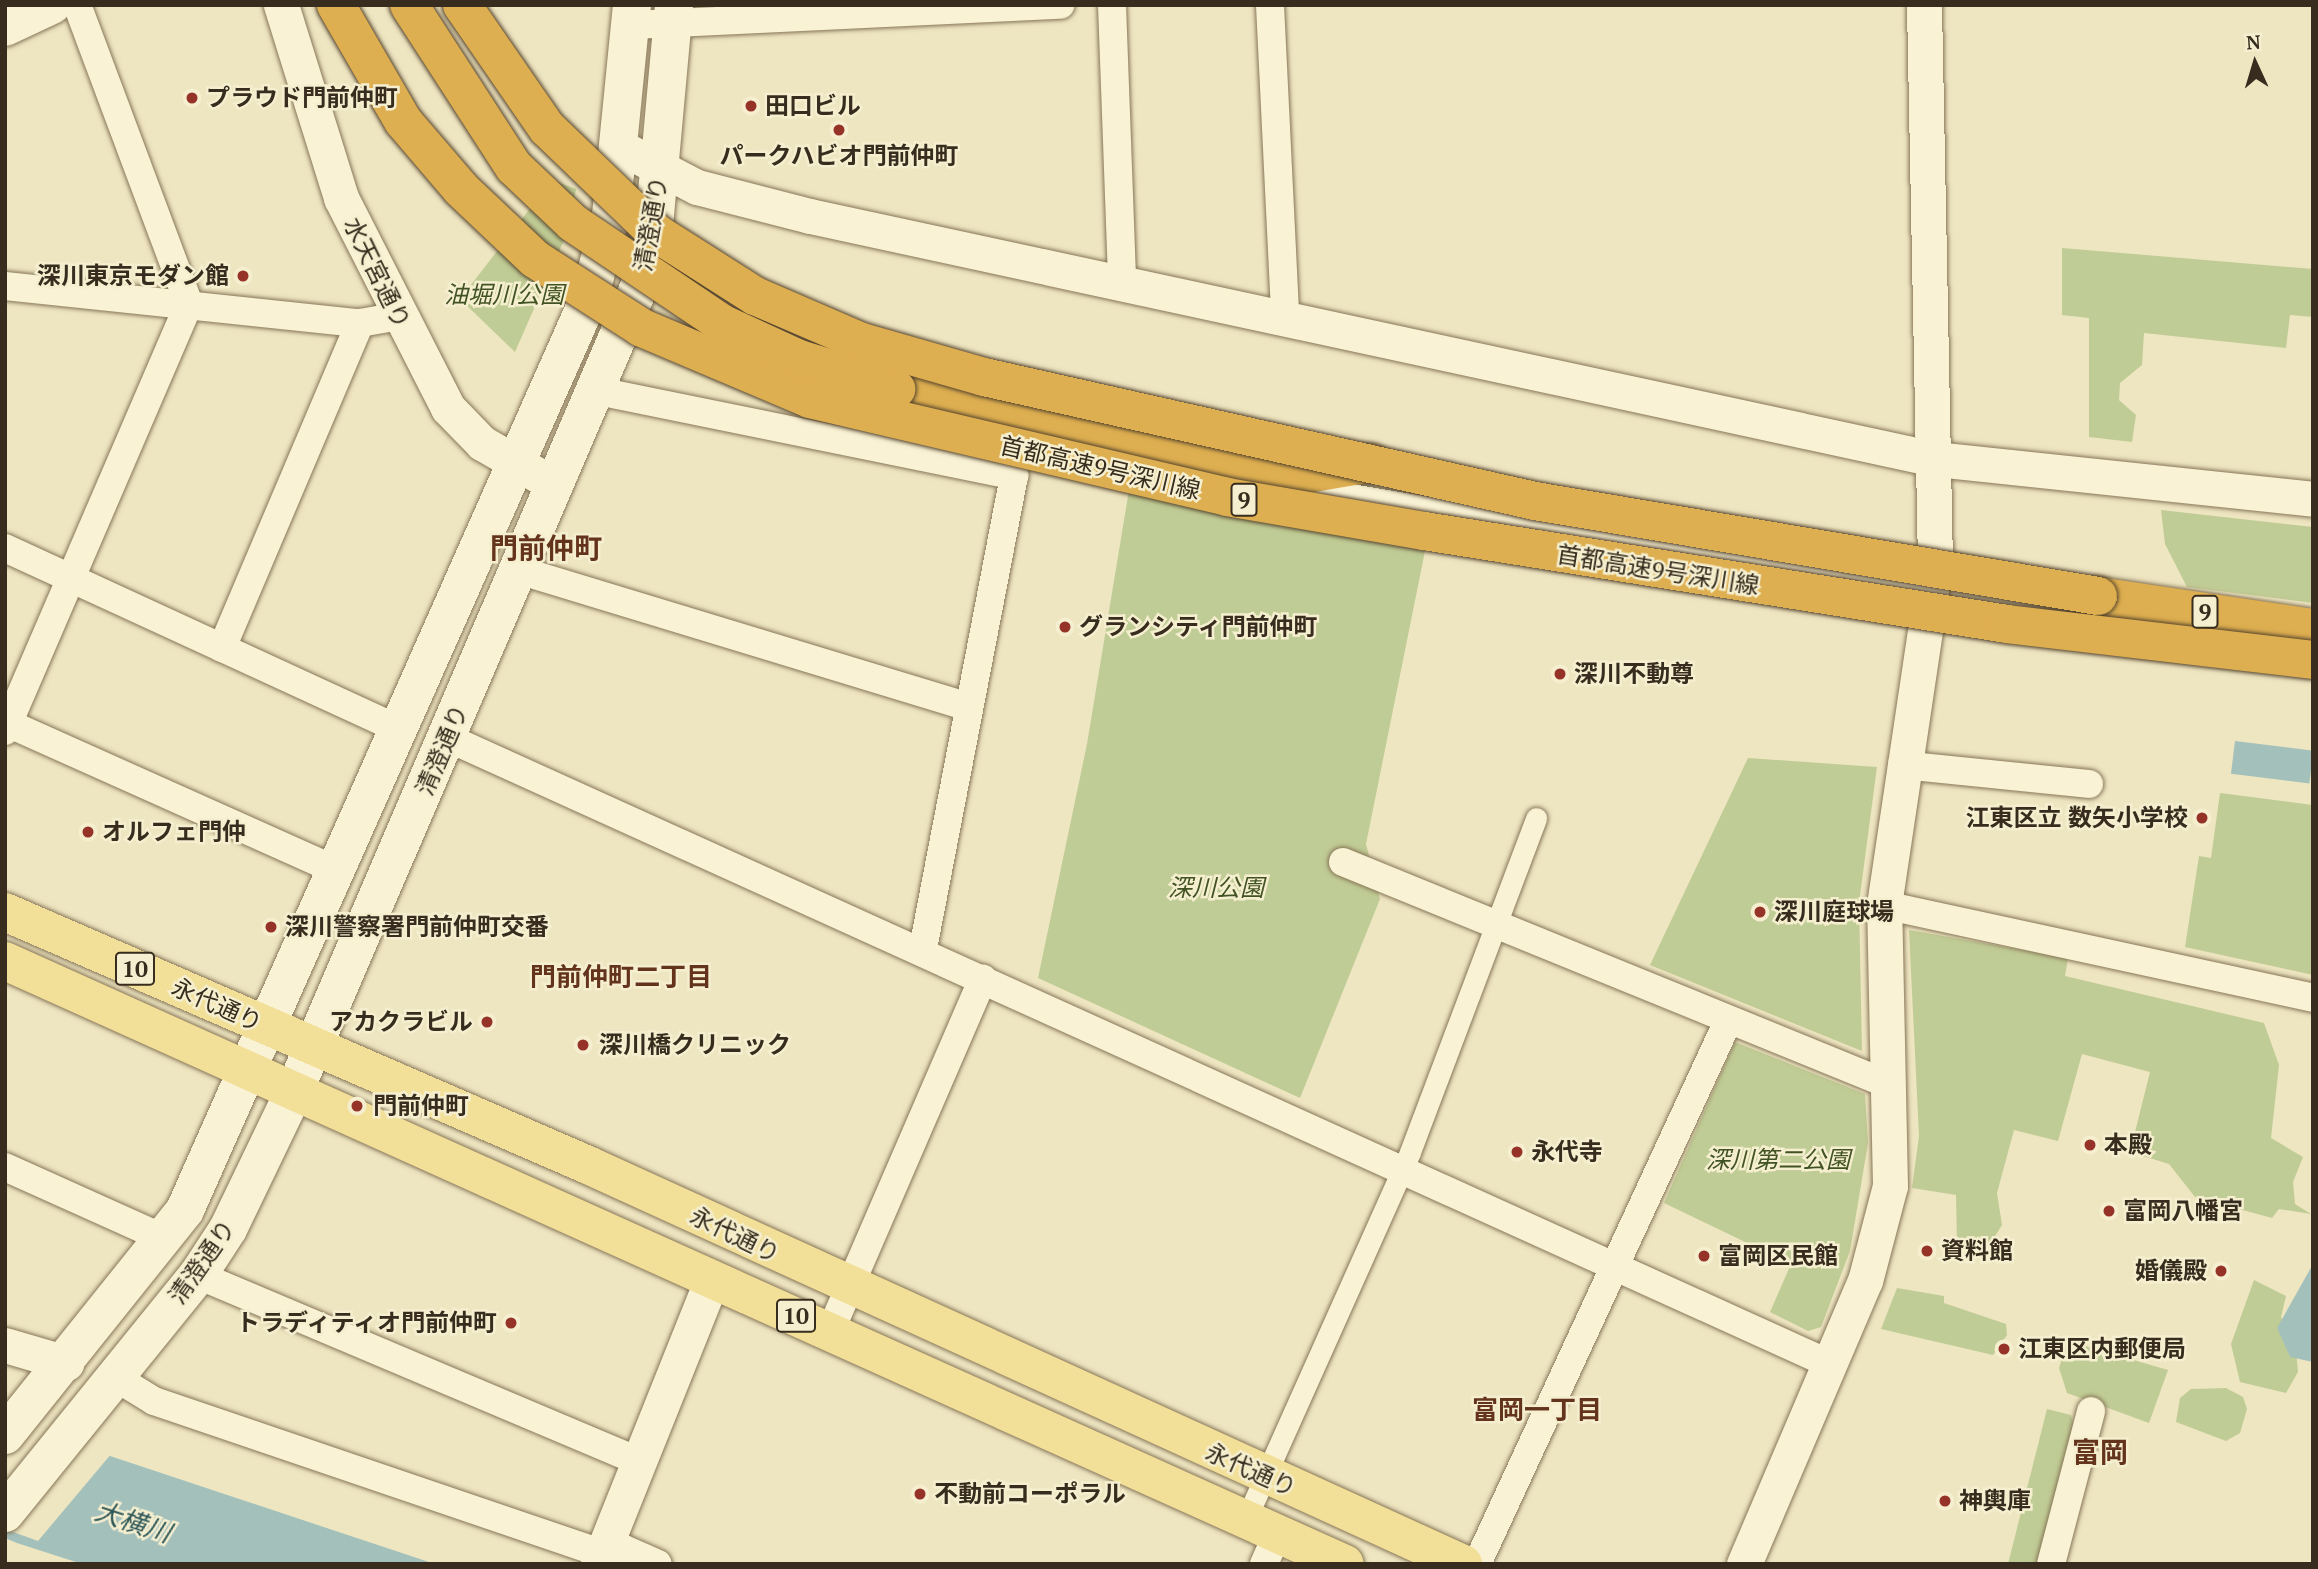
<!DOCTYPE html>
<meta charset="utf-8">
<style>
body{margin:0}
#map{position:relative;width:2318px;height:1569px;overflow:hidden;background:#eee5c1;font-family:"PT Serif","Noto Sans JP",serif}
div>[style]{position:absolute}
.green>*{inset:0;background:#c0cc95}
.water>*{inset:0;background:#a4c0bb;transform-origin:0 0}
.pier>*{inset:0;background:#eee5c1}
.roads{filter:drop-shadow(0 0 2px #877658) drop-shadow(0 0 2px #877658)}
.pedestrian>*{height:21px;margin:-10.5px;padding:0 10.5px;transform-origin:10.5px;border-radius:10.5px;background:#f9f2d4}
.minor>*{height:28px;margin:-14px;padding:0 14px;transform-origin:14px;border-radius:14px;background:#f9f2d4}
.tertiary>*{height:35px;margin:-17.5px;padding:0 17.5px;transform-origin:17.5px;border-radius:17.5px;background:#f9f2d4}
.secondary>*{height:38px;margin:-19px;padding:0 19px;transform-origin:19px;border-radius:19px;background:#f9f2d4}
.primary>*{height:38px;margin:-19px;padding:0 19px;transform-origin:19px;border-radius:19px;background:#f2df98}
.motorway>*{height:38px;margin:-19px;padding:0 19px;transform-origin:19px;border-radius:19px;background:#deaf50}
.bridges{filter:drop-shadow(0 0 2px #55442d) drop-shadow(0 0 2px #55442d)}
.motorway-bridge>*{height:38px;margin:-19px;padding:0 19px;transform-origin:19px;border-radius:19px;background:#deaf50}
.dots>*{width:19px;height:19px;translate:-50% -50%;box-sizing:border-box;border:4px solid #f5efd0;border-radius:50%}
span{translate:-50% -50%;white-space:nowrap;text-align:center;line-height:1.15;-webkit-text-stroke:5px #f5efd0;paint-order:stroke}
.shield-label span{padding:2px 5px;background:#f5efd0;border:2px solid;border-radius:5px;-webkit-text-stroke-width:0}
.shield-label{font-size:23px;color:#372c1d;font-weight:700}
.poi-label{font-size:24px;color:#372c1d;font-weight:700}
.left{translate:0 -50%;text-align:left}
.right{translate:-100% -50%;text-align:right}
.street-label{font-size:24px;color:#372c1d}
.park-label{font-size:24px;color:#425323;font-style:italic}
.neighbourhood-label{font-size:26px;color:#64331c;font-weight:700}
.water-label{font-size:26px;color:#2c5557;font-style:italic}
.quarter-label{font-size:28px;color:#64331c;font-weight:700}
.frame{position:absolute;inset:0;border:7px solid #372c1d;pointer-events:none}
.north{position:absolute;left:2220px;top:28px;width:70px;height:70px;-webkit-text-stroke:5px #f5efd0;paint-order:stroke;rotate:356deg;font-size:19px;font-weight:700;line-height:28px;text-align:center;color:#372c1d}
.north::after{content:'';display:block;margin:auto;width:24px;height:32px;background:#372c1d;clip-path:polygon(50% 0,100% 100%,50% 72%,0 100%)}
</style>
<div id="map">
<div class="green">
<i style="clip-path:polygon(552px 180px,576px 189px,568px 231px,515px 352px,460px 299px)"></i>
<i style="clip-path:polygon(2062px 248px,2313px 269px,2313px 317px,2290px 315px,2286px 348px,2144px 333px,2142px 365px,2120px 383px,2119px 400px,2136px 415px,2132px 442px,2089px 437px,2089px 318px,2062px 315px)"></i>
<i style="clip-path:polygon(1129px 490px,1425px 551px,1366px 844px,1380px 899px,1300px 1098px,1038px 978px,1087px 744px)"></i>
<i style="clip-path:polygon(2161px 510px,2313px 527px,2313px 603px,2187px 587px,2165px 544px)"></i>
<i style="clip-path:polygon(1748px 758px,1877px 767px,1859px 903px,1862px 1051px,1650px 965px)"></i>
<i style="clip-path:polygon(2220px 793px,2313px 805px,2313px 975px,2185px 947px,2199px 856px,2211px 858px)"></i>
<i style="clip-path:polygon(1909px 930px,2068px 958px,2065px 976px,2264px 1023px,2279px 1065px,2271px 1138px,2303px 1157px,2293px 1182px,2295px 1204px,2311px 1214px,2279px 1209px,2272px 1218px,2195px 1197px,2169px 1164px,2130px 1152px,2150px 1072px,2082px 1054px,2058px 1141px,2014px 1130px,1997px 1193px,2002px 1225px,1987px 1249px,1957px 1245px,1956px 1195px,1912px 1188px,1919px 1136px)"></i>
<i style="clip-path:polygon(1735px 1042px,1865px 1094px,1868px 1143px,1850px 1251px,1821px 1327px,1808px 1331px,1770px 1312px,1791px 1264px,1664px 1203px)"></i>
<i style="clip-path:polygon(2254px 1280px,2286px 1296px,2281px 1317px,2296px 1350px,2298px 1372px,2286px 1393px,2240px 1382px,2231px 1344px)"></i>
<i style="clip-path:polygon(1897px 1288px,1944px 1296px,1944px 1303px,2006px 1324px,2007px 1335px,1993px 1355px,1881px 1329px)"></i>
<i style="clip-path:polygon(2068px 1341px,2168px 1370px,2149px 1423px,2067px 1393px,2059px 1368px)"></i>
<i style="clip-path:polygon(2226px 1388px,2243px 1397px,2247px 1409px,2240px 1433px,2226px 1441px,2176px 1422px,2180px 1398px,2191px 1389px)"></i>
<i style="clip-path:polygon(2047px 1409px,2071px 1415px,2074px 1427px,2040px 1564px,2008px 1564px)"></i>
</div>
<div class="water">
<i style="left:2235px;top:741px;width:79px;height:33px;rotate:7deg"></i>
<i style="clip-path:polygon(2313px 1264px,2312px 1323px,2313px 1362px,2290px 1357px,2277px 1328px)"></i>
<i style="clip-path:polygon(5px 1420px,110px 1456px,435px 1564px,82px 1564px,17px 1543px,5px 1538px)"></i>
</div>
<div class="pier">
<i style="clip-path:polygon(5px 1417px,112px 1453px,38px 1541px,5px 1529px)"></i>
</div>
<div class="roads">
<div class="pedestrian">
<i style="left:1297px;top:485px;width:644px;rotate:9.48deg"></i>
<i style="left:1246px;top:1519px;width:402px;rotate:-65.9deg"></i>
<i style="left:1410px;top:1152px;width:357px;rotate:-69.3deg"></i>
</div>
<div class="minor">
<i style="left:1112px;top:5px;width:278px;rotate:87.9deg"></i>
<i style="left:1270px;top:5px;width:312px;rotate:87.2deg"></i>
<i style="left:631px;top:25px;width:430px;rotate:-2.7deg"></i>
<i style="left:5px;top:286px;width:357px;rotate:6deg"></i>
<i style="left:360px;top:323px;width:39px;rotate:-10deg"></i>
<i style="left:598px;top:391px;width:425px;rotate:11.5deg"></i>
<i style="left:1014px;top:476px;width:485px;rotate:100.9deg"></i>
<i style="left:5px;top:548px;width:431px;rotate:24.7deg"></i>
<i style="left:518px;top:570px;width:471px;rotate:16.9deg"></i>
<i style="left:222px;top:648px;width:353px;rotate:-67deg"></i>
<i style="left:5px;top:722px;width:358px;rotate:24.1deg"></i>
<i style="left:5px;top:731px;width:465px;rotate:-66.7deg"></i>
<i style="left:189px;top:304px;width:319px;rotate:-110.5deg"></i>
<i style="left:448px;top:738px;width:1517px;rotate:24.37deg"></i>
<i style="left:1902px;top:765px;width:188px;rotate:5.8deg"></i>
<i style="left:1343px;top:862px;width:591px;rotate:22.18deg"></i>
<i style="left:1884px;top:905px;width:439px;rotate:12.2deg"></i>
<i style="left:5px;top:1167px;width:175px;rotate:24.2deg"></i>
<i style="left:198px;top:1275px;width:475px;rotate:22.9deg"></i>
<i style="left:830px;top:1332px;width:385px;rotate:-66.6deg"></i>
<i style="left:115px;top:1377px;width:46px;rotate:31.6deg"></i>
<i style="left:154px;top:1401px;width:472px;rotate:18.8deg"></i>
<i style="left:601px;top:1553px;width:22px;rotate:-13deg"></i>
<i style="left:622px;top:1548px;width:39px;rotate:24deg"></i>
<i style="left:1264px;top:1564px;width:34px;rotate:-66deg"></i>
<i style="left:1477px;top:1564px;width:598px;rotate:-65.19deg"></i>
<i style="left:2051px;top:1564px;width:158px;rotate:-75.3deg"></i>
</div>
<div class="tertiary">
<i style="left:281px;top:5px;width:202px;rotate:72.7deg"></i>
<i style="left:341px;top:198px;width:236px;rotate:63deg"></i>
<i style="left:448px;top:408px;width:49px;rotate:45.8deg"></i>
<i style="left:482px;top:443px;width:84px;rotate:29.9deg"></i>
<i style="left:620px;top:147px;width:87px;rotate:27.5deg"></i>
<i style="left:697px;top:187px;width:117px;rotate:14.4deg"></i>
<i style="left:810px;top:216px;width:1151px;rotate:12.19deg"></i>
<i style="left:1935px;top:459px;width:380px;rotate:6deg"></i>
<i style="left:5px;top:1345px;width:64px;rotate:16.4deg"></i>
<i style="left:598px;top:1564px;width:307px;rotate:-68.2deg"></i>
<i style="left:1744px;top:1564px;width:308px;rotate:-66.9deg"></i>
<i style="left:1865px;top:1281px;width:98px;rotate:-75.3deg"></i>
<i style="left:1890px;top:1186px;width:281px;rotate:-91.2deg"></i>
<i style="left:1884px;top:905px;width:346px;rotate:-81.5deg"></i>
<i style="left:1935px;top:563px;width:558px;rotate:-91.13deg"></i>
</div>
<div class="secondary">
<i style="left:5px;top:27px;width:52px;rotate:-25.1deg"></i>
<i style="left:5px;top:1435px;width:288px;rotate:-51.3deg"></i>
<i style="left:185px;top:1210px;width:1000px;rotate:-66.1deg"></i>
<i style="left:590px;top:296px;width:84px;rotate:-75.5deg"></i>
<i style="left:611px;top:215px;width:211px;rotate:-84.3deg"></i>
<i style="left:5px;top:1513px;width:306px;rotate:-51deg"></i>
<i style="left:198px;top:1275px;width:55px;rotate:-56.9deg"></i>
<i style="left:228px;top:1229px;width:150px;rotate:-64.3deg"></i>
<i style="left:293px;top:1094px;width:878px;rotate:-66.79deg"></i>
<i style="left:639px;top:287px;width:74px;rotate:-77.5deg"></i>
<i style="left:655px;top:215px;width:211px;rotate:-84.8deg"></i>
</div>
<div class="primary">
<i style="left:5px;top:912px;width:636px;rotate:23.46deg"></i>
<i style="left:588px;top:1165px;width:962px;rotate:24.51deg"></i>
<i style="left:5px;top:961px;width:1469px;rotate:24.23deg"></i>
</div>
<div class="motorway">
<i style="left:896px;top:389px;width:383px;rotate:12.2deg"></i>
<i style="left:1270px;top:470px;width:43px;rotate:4deg"></i>
<i style="left:1313px;top:473px;width:59px;rotate:-9.8deg"></i>
<i style="left:2098px;top:596px;width:217px;rotate:8.5deg"></i>
</div>
</div>
<div class="bridges">
<div class="motorway-bridge">
<i style="left:336px;top:5px;width:134px;rotate:60deg"></i>
<i style="left:403px;top:121px;width:89px;rotate:49.5deg"></i>
<i style="left:461px;top:189px;width:102px;rotate:43.4deg"></i>
<i style="left:535px;top:259px;width:127px;rotate:32.8deg"></i>
<i style="left:642px;top:328px;width:182px;rotate:22.9deg"></i>
<i style="left:810px;top:399px;width:428px;rotate:13.2deg"></i>
<i style="left:1227px;top:497px;width:200px;rotate:9.8deg"></i>
<i style="left:1424px;top:531px;width:590px;rotate:9.06deg"></i>
<i style="left:2007px;top:624px;width:308px;rotate:6.7deg"></i>
<i style="left:409px;top:5px;width:193px;rotate:57.1deg"></i>
<i style="left:514px;top:167px;width:81px;rotate:43.5deg"></i>
<i style="left:573px;top:223px;width:179px;rotate:34deg"></i>
<i style="left:721px;top:323px;width:86px;rotate:24.8deg"></i>
<i style="left:799px;top:359px;width:102px;rotate:17.2deg"></i>
<i style="left:462px;top:5px;width:150px;rotate:55.4deg"></i>
<i style="left:547px;top:128px;width:151px;rotate:43.9deg"></i>
<i style="left:656px;top:233px;width:117px;rotate:32.5deg"></i>
<i style="left:755px;top:296px;width:116px;rotate:23.3deg"></i>
<i style="left:862px;top:342px;width:127px;rotate:16deg"></i>
<i style="left:984px;top:377px;width:565px;rotate:12.68deg"></i>
<i style="left:1535px;top:501px;width:571px;rotate:9.58deg"></i>
</div>
</div>
<div class="dots">
<i style="left:192px;top:98px;background:#963328"></i>
<i style="left:751px;top:106px;background:#963328"></i>
<i style="left:839px;top:130px;background:#963328"></i>
<i style="left:243px;top:276px;background:#963328"></i>
<i style="left:1065px;top:627px;background:#963328"></i>
<i style="left:1560px;top:674px;background:#963328"></i>
<i style="left:2202px;top:818px;background:#963328"></i>
<i style="left:88px;top:832px;background:#963328"></i>
<i style="left:1760px;top:912px;background:#963328"></i>
<i style="left:271px;top:927px;background:#963328"></i>
<i style="left:487px;top:1022px;background:#963328"></i>
<i style="left:583px;top:1045px;background:#963328"></i>
<i style="left:357px;top:1106px;background:#963328"></i>
<i style="left:2090px;top:1145px;background:#963328"></i>
<i style="left:1517px;top:1152px;background:#963328"></i>
<i style="left:2109px;top:1211px;background:#963328"></i>
<i style="left:1927px;top:1251px;background:#963328"></i>
<i style="left:1704px;top:1256px;background:#963328"></i>
<i style="left:2221px;top:1271px;background:#963328"></i>
<i style="left:511px;top:1323px;background:#963328"></i>
<i style="left:2004px;top:1349px;background:#963328"></i>
<i style="left:920px;top:1494px;background:#963328"></i>
<i style="left:1945px;top:1501px;background:#963328"></i>
</div>
<div class="shield-label">
<span style="left:1244px;top:500px">9</span>
<span style="left:2205px;top:612px">9</span>
<span style="left:135px;top:969px">10</span>
<span style="left:796px;top:1316px">10</span>
</div>
<div class="poi-label">
<span class="left" style="left:206px;top:98px">プラウド門前仲町</span>
<span class="left" style="left:765px;top:106px">田口ビル</span>
<span style="left:839px;top:156px">パークハビオ門前仲町</span>
<span class="right" style="left:229px;top:276px">深川東京モダン館</span>
<span class="left" style="left:1079px;top:627px">グランシティ門前仲町</span>
<span class="left" style="left:1574px;top:674px">深川不動尊</span>
<span class="right" style="left:2188px;top:818px">江東区立 数矢小学校</span>
<span class="left" style="left:102px;top:832px">オルフェ門仲</span>
<span class="left" style="left:1774px;top:912px">深川庭球場</span>
<span class="left" style="left:285px;top:927px">深川警察署門前仲町交番</span>
<span class="right" style="left:473px;top:1022px">アカクラビル</span>
<span class="left" style="left:599px;top:1045px">深川橋クリニック</span>
<span class="left" style="left:373px;top:1106px">門前仲町</span>
<span class="left" style="left:2104px;top:1145px">本殿</span>
<span class="left" style="left:1531px;top:1152px">永代寺</span>
<span class="left" style="left:2123px;top:1211px">富岡八幡宮</span>
<span class="left" style="left:1941px;top:1251px">資料館</span>
<span class="left" style="left:1718px;top:1256px">富岡区民館</span>
<span class="right" style="left:2207px;top:1271px">婚儀殿</span>
<span class="right" style="left:497px;top:1323px">トラディティオ門前仲町</span>
<span class="left" style="left:2018px;top:1349px">江東区内郵便局</span>
<span class="left" style="left:934px;top:1494px">不動前コーポラル</span>
<span class="left" style="left:1959px;top:1501px">神輿庫</span>
</div>
<div class="street-label">
<span style="left:651px;top:224px;rotate:-80deg">清澄通り</span>
<span style="left:377px;top:273px;rotate:64deg">水天宮通り</span>
<span style="left:1100px;top:468px;rotate:13deg">首都高速9号深川線</span>
<span style="left:1658px;top:570px;rotate:9deg">首都高速9号深川線</span>
<span style="left:442px;top:750px;rotate:-67deg">清澄通り</span>
<span style="left:217px;top:1005px;rotate:24deg">永代通り</span>
<span style="left:735px;top:1235px;rotate:26deg">永代通り</span>
<span style="left:202px;top:1262px;rotate:-55deg">清澄通り</span>
<span style="left:1251px;top:1470px;rotate:24deg">永代通り</span>
</div>
<div class="park-label">
<span style="left:504px;top:295px">油堀川公園</span>
<span style="left:1216px;top:888px">深川公園</span>
<span style="left:1778px;top:1160px">深川第二公園</span>
</div>
<div class="neighbourhood-label">
<span style="left:621px;top:977px">門前仲町二丁目</span>
<span style="left:1537px;top:1410px">富岡一丁目</span>
</div>
<div class="water-label">
<span style="left:133px;top:1522px;rotate:18deg">大横川</span>
</div>
<div class="quarter-label">
<span style="left:546px;top:548px">門前仲町</span>
<span style="left:2100px;top:1452px">富岡</span>
</div>
<div class="frame"></div>
<div class="north">N</div>
</div>
